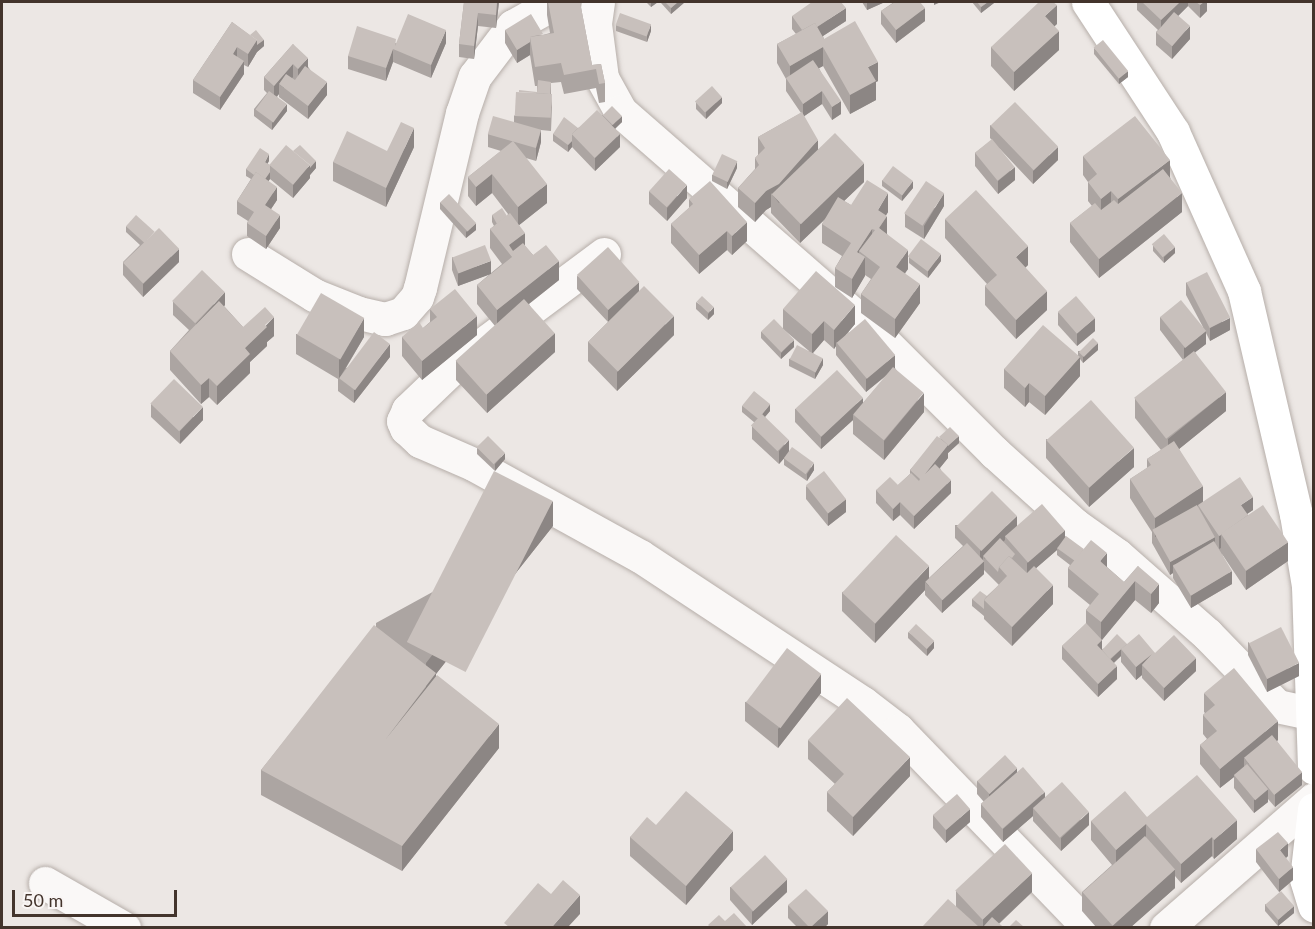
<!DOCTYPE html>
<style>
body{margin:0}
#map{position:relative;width:1315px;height:929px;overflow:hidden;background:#ece7e4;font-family:Lato,sans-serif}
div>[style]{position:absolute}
.roads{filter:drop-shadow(0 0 2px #b6aea9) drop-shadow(0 0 2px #b6aea9)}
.minor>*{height:33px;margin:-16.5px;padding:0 16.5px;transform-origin:16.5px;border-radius:16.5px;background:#faf8f7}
.major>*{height:33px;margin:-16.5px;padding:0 16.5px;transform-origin:16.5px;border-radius:16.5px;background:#fff}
.wall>*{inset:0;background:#aca5a2}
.shaded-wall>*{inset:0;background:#8c8684}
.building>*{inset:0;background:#c8c0bc;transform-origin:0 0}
span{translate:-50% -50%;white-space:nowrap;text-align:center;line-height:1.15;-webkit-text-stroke:5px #f9f5f4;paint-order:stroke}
.frame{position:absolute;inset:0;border:3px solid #43342c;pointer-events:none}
.scale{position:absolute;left:12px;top:890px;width:165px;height:27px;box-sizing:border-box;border:3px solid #43342c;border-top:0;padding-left:8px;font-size:18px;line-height:21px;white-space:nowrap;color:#43342c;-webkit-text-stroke:4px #f9f5f4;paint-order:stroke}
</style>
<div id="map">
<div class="roads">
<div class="minor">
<i style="left:598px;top:2px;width:22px;rotate:98deg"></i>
<i style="left:595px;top:24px;width:54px;rotate:82.6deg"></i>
<i style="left:602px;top:78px;width:38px;rotate:61deg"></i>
<i style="left:620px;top:111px;width:344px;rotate:41.1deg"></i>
<i style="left:879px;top:337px;width:163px;rotate:45deg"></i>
<i style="left:994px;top:452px;width:109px;rotate:42deg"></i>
<i style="left:1075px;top:525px;width:52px;rotate:35.5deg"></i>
<i style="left:1117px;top:555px;width:120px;rotate:41.3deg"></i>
<i style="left:1207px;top:634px;width:100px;rotate:45.8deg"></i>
<i style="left:1277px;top:706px;width:35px;rotate:12deg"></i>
<i style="left:248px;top:254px;width:78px;rotate:31.8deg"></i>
<i style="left:314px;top:295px;width:48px;rotate:21.8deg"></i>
<i style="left:359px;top:313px;width:27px;rotate:13deg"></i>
<i style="left:385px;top:319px;width:19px;rotate:-18deg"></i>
<i style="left:403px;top:313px;width:21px;rotate:-49deg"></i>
<i style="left:417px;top:297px;width:9px;rotate:-72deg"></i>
<i style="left:420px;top:288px;width:180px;rotate:-76.5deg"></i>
<i style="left:462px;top:113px;width:39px;rotate:-71deg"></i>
<i style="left:475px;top:76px;width:63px;rotate:-52.8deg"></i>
<i style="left:513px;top:26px;width:49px;rotate:-29.2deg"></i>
<i style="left:604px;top:254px;width:187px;rotate:143.3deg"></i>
<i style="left:454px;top:366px;width:64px;rotate:136.3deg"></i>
<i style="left:408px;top:410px;width:12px;rotate:114deg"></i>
<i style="left:403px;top:421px;width:8px;rotate:67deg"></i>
<i style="left:406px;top:428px;width:19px;rotate:43deg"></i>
<i style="left:420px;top:441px;width:58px;rotate:23.5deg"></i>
<i style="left:473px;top:464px;width:191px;rotate:28.9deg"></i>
<i style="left:640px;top:556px;width:267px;rotate:33.4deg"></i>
<i style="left:863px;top:703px;width:44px;rotate:37.6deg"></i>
<i style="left:898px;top:730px;width:275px;rotate:46deg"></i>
<i style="left:45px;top:883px;width:91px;rotate:29.7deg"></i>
<i style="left:1166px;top:928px;width:196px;rotate:-41.1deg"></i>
</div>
<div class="major">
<i style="left:1088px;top:2px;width:155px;rotate:56.8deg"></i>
<i style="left:1173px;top:132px;width:174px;rotate:65.9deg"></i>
<i style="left:1244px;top:291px;width:229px;rotate:76.9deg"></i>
<i style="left:1296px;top:514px;width:73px;rotate:80.5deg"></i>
<i style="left:1308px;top:586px;width:182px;rotate:88.1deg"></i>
<i style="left:1314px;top:809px;width:70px;rotate:96.5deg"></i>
<i style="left:1306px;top:879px;width:28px;rotate:73deg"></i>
</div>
</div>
<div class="wall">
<i style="clip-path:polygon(464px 2px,499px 2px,496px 28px,478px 26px,474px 59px,459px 57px,459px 44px)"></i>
<i style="clip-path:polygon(547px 2px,580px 2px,592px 65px,601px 64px,605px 83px,605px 102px,599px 103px,596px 88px,564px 94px,561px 82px,551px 83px,551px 94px,552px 107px,551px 131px,541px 130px,541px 142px,536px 161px,526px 158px,547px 203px,519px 225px,525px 246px,533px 255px,559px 280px,529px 304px,555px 352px,487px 413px,456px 380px,456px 361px,495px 326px,477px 304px,477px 285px,490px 274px,458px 286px,452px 270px,452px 257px,491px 273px,502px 264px,490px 248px,490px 229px,494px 226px,492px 222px,492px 215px,507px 216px,508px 214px,492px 193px,476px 206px,468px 196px,468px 177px,501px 151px,488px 147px,488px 134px,514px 122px,514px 116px,537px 92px,537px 86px,535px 86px,530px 55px,517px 63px,505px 43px,505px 30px,543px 35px,550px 33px,547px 15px)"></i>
<i style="clip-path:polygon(646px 2px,658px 2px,651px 7px)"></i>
<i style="clip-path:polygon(661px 2px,685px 2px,671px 14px,661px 3px)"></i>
<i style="clip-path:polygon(862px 2px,885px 2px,867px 10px)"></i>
<i style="clip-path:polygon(894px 2px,920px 2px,925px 21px,896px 43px,881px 24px,881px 11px)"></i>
<i style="clip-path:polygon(972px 2px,994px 2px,994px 3px,981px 13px)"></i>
<i style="clip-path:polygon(1137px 2px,1207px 2px,1207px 11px,1200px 18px,1188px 6px,1178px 16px,1190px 39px,1172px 59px,1156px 45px,1156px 32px,1158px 30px,1137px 10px)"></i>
<i style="clip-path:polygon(792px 16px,846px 21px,823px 36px,824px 39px,878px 81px,876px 82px,876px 100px,850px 114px,823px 66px,819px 68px,841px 114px,832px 120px,822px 104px,804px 116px,818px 149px,864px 182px,844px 201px,851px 205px,888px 212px,886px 215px,887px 234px,908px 269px,905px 273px,920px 303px,895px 338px,861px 313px,861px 294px,871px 279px,865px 275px,852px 298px,835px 287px,835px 268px,842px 256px,822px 243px,822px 224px,825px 219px,800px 243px,771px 213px,771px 207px,766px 210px,755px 222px,738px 207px,738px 188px,755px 169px,755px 158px,758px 155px,758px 137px,801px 113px,786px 91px,786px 79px,777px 63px,777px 44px,796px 34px,792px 29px)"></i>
<i style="clip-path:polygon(232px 22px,264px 46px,257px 52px,248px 67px,244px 65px,244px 74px,220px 110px,193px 93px,193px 80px)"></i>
<i style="clip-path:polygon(1057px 24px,1054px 26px,1059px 50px,1014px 91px,991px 66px,991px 47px)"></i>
<i style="clip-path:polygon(616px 25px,651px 31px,647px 42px,616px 31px)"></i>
<i style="clip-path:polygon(396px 43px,446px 43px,431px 78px,393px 62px,386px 81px,348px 69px,348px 56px)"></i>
<i style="clip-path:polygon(293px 44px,327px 95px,308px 119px,279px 97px,279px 94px,277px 97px,287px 111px,272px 130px,254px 116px,254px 109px,267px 93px,264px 90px,264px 77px)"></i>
<i style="clip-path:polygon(1094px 48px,1128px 77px,1119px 84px,1094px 54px)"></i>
<i style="clip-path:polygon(696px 102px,722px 103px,706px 119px,696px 109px)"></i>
<i style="clip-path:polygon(602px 115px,622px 122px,615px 128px,620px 147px,595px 171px,572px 147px,568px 152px,553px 141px,553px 134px,578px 128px)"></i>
<i style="clip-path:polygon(990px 125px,1058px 160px,1033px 184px,999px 148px,1015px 180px,998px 194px,975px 166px,975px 153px,992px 140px,990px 138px)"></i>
<i style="clip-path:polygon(414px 147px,386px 207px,333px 181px,333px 162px,387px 151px)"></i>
<i style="clip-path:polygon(1083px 156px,1170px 177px,1182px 212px,1099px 278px,1070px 242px,1070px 223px,1092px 206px,1088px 201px,1088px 182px,1083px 175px)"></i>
<i style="clip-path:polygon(269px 161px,267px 164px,270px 165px,316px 168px,310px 175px,310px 178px,293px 198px,270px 179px,268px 181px,277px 200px,271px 209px,280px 228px,266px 249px,247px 236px,247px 223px,248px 221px,237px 214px,237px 201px,251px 179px,246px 176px,246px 169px)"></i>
<i style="clip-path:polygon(737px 168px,727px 189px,712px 181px,712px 175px)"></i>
<i style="clip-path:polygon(882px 180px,913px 188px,902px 201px,882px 186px)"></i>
<i style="clip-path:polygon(649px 191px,687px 198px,667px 221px,649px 204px)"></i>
<i style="clip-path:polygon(689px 199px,747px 241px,732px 255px,727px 250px,699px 274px,671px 243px,671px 224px,689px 208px)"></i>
<i style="clip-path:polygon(440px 202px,476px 230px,466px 238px,440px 209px)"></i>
<i style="clip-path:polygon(944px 206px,924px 239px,905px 227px,905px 214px)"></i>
<i style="clip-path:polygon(945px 219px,1028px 265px,1025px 268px,1047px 310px,1016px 339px,985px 305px,985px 286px,987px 284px,945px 238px)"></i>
<i style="clip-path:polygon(126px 226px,179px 262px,143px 297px,123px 275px,123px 262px,140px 245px,126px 232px)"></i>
<i style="clip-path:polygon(1153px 245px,1175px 253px,1164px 263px,1153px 251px)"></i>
<i style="clip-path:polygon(909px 257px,941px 261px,928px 278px,909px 263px)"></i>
<i style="clip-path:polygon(577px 276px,639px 292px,674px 335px,617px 391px,588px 361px,588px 342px,608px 322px,577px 289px)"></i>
<i style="clip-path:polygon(1186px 282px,1230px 330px,1210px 341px,1206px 333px,1206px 344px,1195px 352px,1226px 411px,1179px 449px,1203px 502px,1253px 510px,1247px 514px,1288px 561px,1246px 590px,1222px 554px,1232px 584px,1191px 608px,1173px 578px,1173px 573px,1170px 575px,1152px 543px,1152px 532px,1130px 498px,1130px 479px,1147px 468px,1147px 459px,1161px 450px,1135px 418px,1135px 399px,1183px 360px,1160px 330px,1160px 317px,1203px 327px,1186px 295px)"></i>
<i style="clip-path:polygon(173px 302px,225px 305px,224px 306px,243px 327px,274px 336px,267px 342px,267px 346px,250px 362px,250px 373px,217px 405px,209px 397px,201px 404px,170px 370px,170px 351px,189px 330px,173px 315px)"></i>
<i style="clip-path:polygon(696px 302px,714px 314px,708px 320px,696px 309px)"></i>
<i style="clip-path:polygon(430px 309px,477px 335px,422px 380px,402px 356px,402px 337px,423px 328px,430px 322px)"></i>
<i style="clip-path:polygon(783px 309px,855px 324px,846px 335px,895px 368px,924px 412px,884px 460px,853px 434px,853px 420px,821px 449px,795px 422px,795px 409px,863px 403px,887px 375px,866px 392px,836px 355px,836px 346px,834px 349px,824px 340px,813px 353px,823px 365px,815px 379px,789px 366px,789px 359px,809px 351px,783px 329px,794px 347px,781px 359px,761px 338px,761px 332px,783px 328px)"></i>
<i style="clip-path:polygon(1058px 312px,1095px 331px,1077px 346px,1058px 325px)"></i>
<i style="clip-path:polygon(296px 334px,364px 337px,346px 368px,390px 357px,354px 403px,338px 391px,338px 379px,296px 354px)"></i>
<i style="clip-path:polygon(1098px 350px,1083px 363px,1080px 359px,1080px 376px,1045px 415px,1029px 402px,1025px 407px,1004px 388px,1004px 369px,1078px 355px,1078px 351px)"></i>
<i style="clip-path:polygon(151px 404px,203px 420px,180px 444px,151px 417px)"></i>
<i style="clip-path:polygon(742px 406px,770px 411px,765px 417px,789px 451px,814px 470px,807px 481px,784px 465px,784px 458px,779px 464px,752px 439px,752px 426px,755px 423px,742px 412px)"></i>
<i style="clip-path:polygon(939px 438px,959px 443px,948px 453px,948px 458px,940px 468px,951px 493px,914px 529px,900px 515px,893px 521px,876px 503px,876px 490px,898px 485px,910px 474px,910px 470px)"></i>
<i style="clip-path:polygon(1046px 439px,1134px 467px,1089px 507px,1046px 458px)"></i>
<i style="clip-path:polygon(477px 448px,505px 459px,495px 471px,477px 454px)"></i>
<i style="clip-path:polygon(806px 486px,846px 512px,828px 526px,806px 499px)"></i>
<i style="clip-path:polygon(955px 525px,1017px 526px,1065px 536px,1107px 567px,1124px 582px,1138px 566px,1159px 603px,1151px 613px,1135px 600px,1102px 640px,1102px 649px,1127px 644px,1155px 653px,1196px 671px,1164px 701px,1142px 678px,1142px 675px,1136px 680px,1121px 662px,1121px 656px,1114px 663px,1117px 679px,1098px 697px,1062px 659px,1062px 646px,1086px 624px,1086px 610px,1090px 605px,1068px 587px,1068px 568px,1070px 565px,1057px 555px,1057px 550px,1036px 568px,1053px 604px,1012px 646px,984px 619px,984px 616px,972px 606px,972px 599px,987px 596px,999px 585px,984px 570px,984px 574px,942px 613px,925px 595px,925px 590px,875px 643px,842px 611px,842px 592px,929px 578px,963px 546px,955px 538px)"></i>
<i style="clip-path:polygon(553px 526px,436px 674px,436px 676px,499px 748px,402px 871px,261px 795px,261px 770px,376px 627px,376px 623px)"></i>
<i style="clip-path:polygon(908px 632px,934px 648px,927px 656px,908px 638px)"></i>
<i style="clip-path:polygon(1248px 642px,1299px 676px,1267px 692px,1248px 655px)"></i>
<i style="clip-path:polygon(821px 693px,778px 748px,745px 721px,745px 702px)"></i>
<i style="clip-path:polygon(1204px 693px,1278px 740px,1277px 741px,1302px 785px,1275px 807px,1268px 799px,1268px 802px,1254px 813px,1234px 788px,1234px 777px,1220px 788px,1200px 764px,1200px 745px,1207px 739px,1203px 734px,1203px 715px,1205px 713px,1204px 712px)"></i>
<i style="clip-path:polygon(808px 740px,910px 776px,853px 836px,827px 811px,827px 792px,835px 784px,808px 759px)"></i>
<i style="clip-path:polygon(1017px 772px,1045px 797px,1089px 825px,1061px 851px,1033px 821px,1033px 816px,1003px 842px,981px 817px,981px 804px,984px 802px,977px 794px,977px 781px)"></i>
<i style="clip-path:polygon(933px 815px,970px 822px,946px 843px,933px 828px)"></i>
<i style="clip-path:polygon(1147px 817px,1237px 839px,1214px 859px,1212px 856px,1181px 883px,1175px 876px,1175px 888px,1131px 927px,1096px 927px,1082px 911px,1082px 892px,1112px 865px,1091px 840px,1091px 821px)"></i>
<i style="clip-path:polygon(656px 825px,733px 850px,686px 905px,630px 856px,630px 837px)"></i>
<i style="clip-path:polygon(1256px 849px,1288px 856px,1286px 858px,1293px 880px,1279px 892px,1256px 862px)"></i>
<i style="clip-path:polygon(730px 887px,787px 892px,752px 925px,730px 900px)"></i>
<i style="clip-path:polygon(956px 891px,1032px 892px,999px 924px,1003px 927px,922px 927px,956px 907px)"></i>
<i style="clip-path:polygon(1265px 904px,1294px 913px,1278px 926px,1265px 911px)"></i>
<i style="clip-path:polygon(788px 905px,828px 924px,825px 927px,797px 927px,788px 918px)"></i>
</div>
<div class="shaded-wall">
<i style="clip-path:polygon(497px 2px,499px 2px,496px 28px,496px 15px)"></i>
<i style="clip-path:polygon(651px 2px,658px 2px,651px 7px)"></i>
<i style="clip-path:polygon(678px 2px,685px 2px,671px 14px,671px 8px)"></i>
<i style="clip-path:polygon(867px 2px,885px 2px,867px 10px)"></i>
<i style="clip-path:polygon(934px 2px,941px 2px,934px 5px)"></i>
<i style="clip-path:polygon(988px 2px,994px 2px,994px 3px,981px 13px,981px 7px)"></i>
<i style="clip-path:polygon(1180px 2px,1188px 2px,1188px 6px,1161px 33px,1161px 20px)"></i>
<i style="clip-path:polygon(1204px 2px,1207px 2px,1207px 11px,1200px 18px,1200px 5px)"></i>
<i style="clip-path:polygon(1057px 5px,1057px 24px,1045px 35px,1045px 16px)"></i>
<i style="clip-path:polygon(846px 8px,846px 21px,806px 47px,806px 34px)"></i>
<i style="clip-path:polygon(925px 8px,925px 21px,896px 43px,896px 30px)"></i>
<i style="clip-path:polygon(478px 13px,478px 26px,474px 59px,474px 46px)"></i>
<i style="clip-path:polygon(651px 24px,651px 31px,647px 42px,647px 36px)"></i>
<i style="clip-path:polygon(1190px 26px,1190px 39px,1172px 59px,1172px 46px)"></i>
<i style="clip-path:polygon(446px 30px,446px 43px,431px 78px,431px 65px)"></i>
<i style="clip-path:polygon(1059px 31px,1059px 50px,1014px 91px,1014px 72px)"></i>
<i style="clip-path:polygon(257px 40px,264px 40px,264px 46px,257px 52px,248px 67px,248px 54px)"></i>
<i style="clip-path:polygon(530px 42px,530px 55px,517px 63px,517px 50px)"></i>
<i style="clip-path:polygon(237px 47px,237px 60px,233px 54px)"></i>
<i style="clip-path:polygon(823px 47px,823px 66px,790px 84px,790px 66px)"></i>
<i style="clip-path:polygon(393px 49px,393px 62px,386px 81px,386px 68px)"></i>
<i style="clip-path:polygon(308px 58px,308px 71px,298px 82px,298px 69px)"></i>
<i style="clip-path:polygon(244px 61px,244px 74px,220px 110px,220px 97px)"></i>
<i style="clip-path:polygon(878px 62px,878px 81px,876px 82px,876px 100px,850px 114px,850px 95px,868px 67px)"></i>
<i style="clip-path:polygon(293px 64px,293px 77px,284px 88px,279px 84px,279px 94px,274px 99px,274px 86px)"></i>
<i style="clip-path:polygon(1128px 71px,1128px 77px,1119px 84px,1119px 78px)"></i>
<i style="clip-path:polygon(327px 82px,327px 95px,308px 119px,308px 106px)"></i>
<i style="clip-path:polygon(822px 91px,822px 104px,803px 117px,803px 104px)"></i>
<i style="clip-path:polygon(722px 97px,722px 103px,706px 119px,706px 112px)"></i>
<i style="clip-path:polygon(841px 101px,841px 114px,832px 120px,832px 107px)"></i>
<i style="clip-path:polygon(287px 104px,287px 111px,272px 130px,272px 123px)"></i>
<i style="clip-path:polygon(622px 116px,622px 122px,611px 133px,611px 126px)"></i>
<i style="clip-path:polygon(414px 128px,414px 147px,386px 207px,386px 188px)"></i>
<i style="clip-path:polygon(541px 130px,541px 142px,536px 161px,536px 148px)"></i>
<i style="clip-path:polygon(620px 134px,620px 147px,595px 171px,595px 158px)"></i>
<i style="clip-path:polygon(818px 140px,818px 159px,779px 203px,771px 193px,771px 207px,766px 210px,755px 222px,755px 203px,766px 191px)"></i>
<i style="clip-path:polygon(572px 141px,572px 147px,568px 152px,568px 145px)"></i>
<i style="clip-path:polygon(1058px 147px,1058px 160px,1033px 184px,1033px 171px)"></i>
<i style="clip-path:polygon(269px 154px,269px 161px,265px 168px,265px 162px)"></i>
<i style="clip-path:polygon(1170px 160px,1170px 180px,1118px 219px,1118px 199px)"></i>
<i style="clip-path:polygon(316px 161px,316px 168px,310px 175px,310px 178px,293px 198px,293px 185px,310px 165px)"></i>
<i style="clip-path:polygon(737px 161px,737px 168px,727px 189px,727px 182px)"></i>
<i style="clip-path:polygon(864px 163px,864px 182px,800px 243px,800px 224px)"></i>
<i style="clip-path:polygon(1015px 167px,1015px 180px,998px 194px,998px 181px)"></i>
<i style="clip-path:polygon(270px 172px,270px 179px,264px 187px,264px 181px)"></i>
<i style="clip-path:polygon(492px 174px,492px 193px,476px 206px,476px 187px)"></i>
<i style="clip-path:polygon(913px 181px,913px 188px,902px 201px,902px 195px)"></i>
<i style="clip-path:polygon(547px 184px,547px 203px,518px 226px,518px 207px)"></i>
<i style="clip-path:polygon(687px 185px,687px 198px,667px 221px,667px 208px)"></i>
<i style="clip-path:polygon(277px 187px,277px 200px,265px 218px,265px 205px)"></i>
<i style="clip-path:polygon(1111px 191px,1111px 210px,1101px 218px,1101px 199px)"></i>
<i style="clip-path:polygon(888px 193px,888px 212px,878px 229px,878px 210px)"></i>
<i style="clip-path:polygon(944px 193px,944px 206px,924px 239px,924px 226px)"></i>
<i style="clip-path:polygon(1182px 193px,1182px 212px,1099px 278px,1099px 259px)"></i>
<i style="clip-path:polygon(280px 215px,280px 228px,266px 249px,266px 236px)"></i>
<i style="clip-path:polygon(887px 216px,887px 235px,879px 228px)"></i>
<i style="clip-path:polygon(747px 222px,747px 241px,732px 255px,732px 236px)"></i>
<i style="clip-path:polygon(476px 223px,476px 230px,466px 238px,466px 232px)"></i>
<i style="clip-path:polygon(872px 229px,872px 248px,859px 251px,859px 267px,865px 257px,865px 276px,852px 298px,852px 279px,857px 252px)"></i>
<i style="clip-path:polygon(727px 231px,727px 250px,699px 274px,699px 255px)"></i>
<i style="clip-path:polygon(525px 233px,525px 252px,512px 257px,509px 245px)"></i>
<i style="clip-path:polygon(1028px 246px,1028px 265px,1016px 276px,1016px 257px)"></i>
<i style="clip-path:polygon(1175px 247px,1175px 253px,1164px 263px,1164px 257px)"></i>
<i style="clip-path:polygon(179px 249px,179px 262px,143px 297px,143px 284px)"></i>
<i style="clip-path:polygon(908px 250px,908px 269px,896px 286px,896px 267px)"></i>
<i style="clip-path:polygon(941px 254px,941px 261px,928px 278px,928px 271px)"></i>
<i style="clip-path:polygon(491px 261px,491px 274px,458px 286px,458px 273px)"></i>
<i style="clip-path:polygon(559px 261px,559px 280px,497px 329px,497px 310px)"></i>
<i style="clip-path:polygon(639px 282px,639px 294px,608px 322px,608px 309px)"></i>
<i style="clip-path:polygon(920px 284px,920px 303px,895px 338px,895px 319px)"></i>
<i style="clip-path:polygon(1047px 291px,1047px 310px,1016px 339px,1016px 320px)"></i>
<i style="clip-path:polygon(225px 292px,225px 305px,196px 337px,196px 324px)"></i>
<i style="clip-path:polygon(855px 305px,855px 324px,838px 344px,836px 342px,836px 346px,834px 349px,834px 330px)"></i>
<i style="clip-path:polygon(714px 307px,714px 314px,708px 320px,708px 314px)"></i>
<i style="clip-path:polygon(477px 316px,477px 335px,422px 380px,422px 361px)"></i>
<i style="clip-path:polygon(674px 316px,674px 335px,617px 391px,617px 372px)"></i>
<i style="clip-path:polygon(274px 317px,274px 336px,267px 342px,267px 346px,250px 362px,250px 373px,217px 405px,217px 386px,245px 348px)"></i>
<i style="clip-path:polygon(364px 318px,364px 337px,339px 379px,339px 360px)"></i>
<i style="clip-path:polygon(1095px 318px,1095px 331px,1077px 346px,1077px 333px)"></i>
<i style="clip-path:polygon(1230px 318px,1230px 330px,1210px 341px,1210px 328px)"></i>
<i style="clip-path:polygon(824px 321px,824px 340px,812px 354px,812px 334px)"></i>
<i style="clip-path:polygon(1206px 331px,1206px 344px,1184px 361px,1184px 348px)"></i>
<i style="clip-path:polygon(555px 333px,555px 352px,487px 413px,487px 394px)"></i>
<i style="clip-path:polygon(794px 340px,794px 347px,781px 359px,781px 353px)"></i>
<i style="clip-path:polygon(1098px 343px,1098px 350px,1083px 363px,1083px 356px)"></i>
<i style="clip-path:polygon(390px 344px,390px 357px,354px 403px,354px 390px)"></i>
<i style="clip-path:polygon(895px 355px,895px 368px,866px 392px,866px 379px)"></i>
<i style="clip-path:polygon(1080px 357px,1080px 376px,1045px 415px,1045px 396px)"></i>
<i style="clip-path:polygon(823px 358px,823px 365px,815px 379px,815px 373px)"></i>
<i style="clip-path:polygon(209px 378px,209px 397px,201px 404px,201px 385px)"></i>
<i style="clip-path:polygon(1029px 383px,1029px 402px,1025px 407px,1025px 388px)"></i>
<i style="clip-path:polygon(1226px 392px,1226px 411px,1168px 458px,1168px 439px)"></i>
<i style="clip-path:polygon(924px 393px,924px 412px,884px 460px,884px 441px)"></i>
<i style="clip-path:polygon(863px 398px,863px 411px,853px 415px,853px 420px,821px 449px,821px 436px)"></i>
<i style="clip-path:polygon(770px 404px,770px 411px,758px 425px,758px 419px)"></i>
<i style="clip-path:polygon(203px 407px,203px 420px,180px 444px,180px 431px)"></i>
<i style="clip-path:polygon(959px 436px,959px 443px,948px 453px,948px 458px,925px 486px,925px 474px,948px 445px)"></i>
<i style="clip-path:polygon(789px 440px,789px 453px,779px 464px,779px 451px)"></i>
<i style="clip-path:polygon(1134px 448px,1134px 467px,1089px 507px,1089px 487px)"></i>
<i style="clip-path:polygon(505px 453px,505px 459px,495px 471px,495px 464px)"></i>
<i style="clip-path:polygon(814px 463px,814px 470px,807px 481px,807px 474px)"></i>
<i style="clip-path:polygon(951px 480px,951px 493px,914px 529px,914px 516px)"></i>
<i style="clip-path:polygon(1203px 486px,1203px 505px,1198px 505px,1198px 508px,1155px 537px,1155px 518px)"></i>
<i style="clip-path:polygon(1253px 497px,1253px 510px,1241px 518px,1241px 505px)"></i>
<i style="clip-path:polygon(846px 499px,846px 512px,828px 526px,828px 513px)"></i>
<i style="clip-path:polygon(553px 501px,553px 526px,436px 674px,436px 698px,385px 740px,426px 687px,426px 663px)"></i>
<i style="clip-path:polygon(900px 502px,900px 515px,893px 521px,893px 509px)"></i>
<i style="clip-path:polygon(1017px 516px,1017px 529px,1005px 536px,1005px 540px,985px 559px,983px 556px,983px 561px,980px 564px,980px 551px)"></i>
<i style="clip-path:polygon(1065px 530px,1065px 543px,1057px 548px,1057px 550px,1027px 576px,1027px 563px)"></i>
<i style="clip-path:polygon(1221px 535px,1221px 548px,1219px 549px,1219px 536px)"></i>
<i style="clip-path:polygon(1215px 537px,1215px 550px,1173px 565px,1173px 573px,1170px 575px,1170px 562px)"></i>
<i style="clip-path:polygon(1288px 542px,1288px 561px,1246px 590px,1246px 571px)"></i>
<i style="clip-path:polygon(1107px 553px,1107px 572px,1100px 561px)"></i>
<i style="clip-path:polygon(984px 561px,984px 574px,942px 613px,942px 600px)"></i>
<i style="clip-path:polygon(929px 566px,929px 586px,925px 582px,925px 590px,875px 643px,875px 624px)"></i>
<i style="clip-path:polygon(1232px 571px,1232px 584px,1191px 608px,1191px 595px)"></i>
<i style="clip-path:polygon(1135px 581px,1135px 600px,1101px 641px,1101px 622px)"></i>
<i style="clip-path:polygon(1159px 584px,1159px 603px,1151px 613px,1151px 594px)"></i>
<i style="clip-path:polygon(1053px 585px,1053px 604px,1012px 646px,1012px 627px)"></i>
<i style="clip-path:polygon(1102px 640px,1102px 653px,1097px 645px)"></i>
<i style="clip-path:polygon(934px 641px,934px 648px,927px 656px,927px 649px)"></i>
<i style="clip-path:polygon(1121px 649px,1121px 656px,1109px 667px,1109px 661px)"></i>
<i style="clip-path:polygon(1152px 654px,1142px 665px,1142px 675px,1136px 680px,1136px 667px)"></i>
<i style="clip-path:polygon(1196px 658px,1196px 671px,1164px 701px,1164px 688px)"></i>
<i style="clip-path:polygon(1299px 663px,1299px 676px,1267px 692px,1267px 679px)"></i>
<i style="clip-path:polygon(1117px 666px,1117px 679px,1098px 697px,1098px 684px)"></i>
<i style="clip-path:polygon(821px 674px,821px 693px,778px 748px,778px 729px)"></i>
<i style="clip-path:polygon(1278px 721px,1278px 740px,1249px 764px,1244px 758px,1244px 768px,1234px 775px,1234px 777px,1220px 788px,1220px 769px)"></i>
<i style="clip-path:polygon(499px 724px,499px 748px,402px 871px,402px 846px)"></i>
<i style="clip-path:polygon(910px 757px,910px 776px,853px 836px,853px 817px)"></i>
<i style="clip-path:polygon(1017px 768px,1017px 781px,989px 807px,989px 794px)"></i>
<i style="clip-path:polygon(1302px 772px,1302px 785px,1275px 807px,1275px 794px)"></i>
<i style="clip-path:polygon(1268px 789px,1268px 802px,1254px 813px,1254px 800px)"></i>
<i style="clip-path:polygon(1045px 792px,1045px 805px,1033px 808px,1033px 816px,1003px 842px,1003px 829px)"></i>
<i style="clip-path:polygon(970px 809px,970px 822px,946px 843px,946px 830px)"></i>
<i style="clip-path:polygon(1089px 812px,1089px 825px,1061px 851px,1061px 838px)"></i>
<i style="clip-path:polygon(1237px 820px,1237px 839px,1214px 859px,1214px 840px)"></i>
<i style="clip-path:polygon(1146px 824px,1146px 843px,1116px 869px,1116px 850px)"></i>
<i style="clip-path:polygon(733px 831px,733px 850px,686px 905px,686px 886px)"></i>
<i style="clip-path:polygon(1212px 837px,1212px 856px,1181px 883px,1181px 864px)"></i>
<i style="clip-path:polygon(1288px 843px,1288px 856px,1280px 863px,1280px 850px)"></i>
<i style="clip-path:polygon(1293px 867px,1293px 880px,1279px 892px,1279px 879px)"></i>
<i style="clip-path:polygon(1175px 869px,1175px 888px,1131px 927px,1112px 927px,1112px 926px)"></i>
<i style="clip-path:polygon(1032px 873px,1032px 892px,995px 927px,983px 927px,983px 919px)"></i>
<i style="clip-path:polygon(787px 879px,787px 892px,752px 925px,752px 912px)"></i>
<i style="clip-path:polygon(580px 895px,580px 914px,568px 927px,552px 927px)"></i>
<i style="clip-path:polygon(1294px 906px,1294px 913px,1278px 926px,1278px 920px)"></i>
<i style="clip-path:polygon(828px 911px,828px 924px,825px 927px,811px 927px)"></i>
</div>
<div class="building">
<i style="clip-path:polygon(464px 2px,497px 2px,496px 15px,478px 13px,474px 46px,459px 44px)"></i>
<i style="clip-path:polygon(548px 2px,580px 2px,592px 65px,601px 64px,605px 83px,599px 84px,596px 69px,564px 75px,561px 63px,535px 67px,530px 37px,554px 33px)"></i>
<i style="clip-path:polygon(665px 2px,678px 2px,671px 8px)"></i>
<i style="clip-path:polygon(812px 2px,841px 2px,846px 8px,817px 27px,815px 23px,802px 30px,792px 16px)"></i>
<i style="clip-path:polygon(895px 2px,920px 2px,925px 8px,896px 30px,881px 11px)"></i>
<i style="clip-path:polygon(977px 2px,988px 2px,981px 7px)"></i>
<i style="clip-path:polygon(1039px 2px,1053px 2px,1057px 5px,1045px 16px,1059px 31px,1014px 72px,991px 47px)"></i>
<i style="clip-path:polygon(1142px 2px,1180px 2px,1161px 20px)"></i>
<i style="clip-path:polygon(1196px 2px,1204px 2px,1200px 5px)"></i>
<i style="left:1174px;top:12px;width:21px;height:27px;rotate:41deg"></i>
<i style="left:620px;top:13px;width:33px;height:13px;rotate:20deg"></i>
<i style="clip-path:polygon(408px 14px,446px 30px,431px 65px,393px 49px,386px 68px,348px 56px,357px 26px,396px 39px,395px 46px)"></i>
<i style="clip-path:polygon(531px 14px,543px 34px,530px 37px,530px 42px,517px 50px,505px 30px)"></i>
<i style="clip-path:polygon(855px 21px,878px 62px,868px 67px,876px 81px,850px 95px,823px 47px,790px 66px,777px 44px,815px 23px,824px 39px)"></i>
<i style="clip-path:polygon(232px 22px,257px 40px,248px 54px,237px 47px,233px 54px,244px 61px,220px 97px,193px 80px)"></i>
<i style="clip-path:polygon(256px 30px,264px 40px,257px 45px,257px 40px,250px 35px)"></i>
<i style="left:1103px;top:40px;width:40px;height:12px;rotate:51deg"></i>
<i style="clip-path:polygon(293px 44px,308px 58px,298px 69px,293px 64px,274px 86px,264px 77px)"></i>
<i style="clip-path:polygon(813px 60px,841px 101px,832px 107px,822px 91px,803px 104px,786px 78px)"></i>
<i style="clip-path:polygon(305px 66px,327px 82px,308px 106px,279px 84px,286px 74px,295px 80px)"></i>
<i style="clip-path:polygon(538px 80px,551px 82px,550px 94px,519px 92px,519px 90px,537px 92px)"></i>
<i style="left:712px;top:86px;width:15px;height:23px;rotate:48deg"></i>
<i style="left:269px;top:91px;width:22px;height:23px;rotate:36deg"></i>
<i style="left:516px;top:92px;width:36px;height:24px;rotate:3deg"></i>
<i style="left:1015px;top:102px;width:62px;height:34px;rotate:46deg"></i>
<i style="left:612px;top:106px;width:14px;height:13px;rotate:45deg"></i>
<i style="left:597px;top:110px;width:33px;height:35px;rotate:46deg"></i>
<i style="clip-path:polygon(802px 112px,818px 140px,779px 184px,766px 191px,755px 203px,738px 188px,759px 165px,755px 158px,765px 148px,758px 137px)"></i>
<i style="left:493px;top:116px;width:50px;height:19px;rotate:16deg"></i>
<i style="clip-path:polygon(1135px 116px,1170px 160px,1118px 199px,1111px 191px,1101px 199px,1088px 182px,1097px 174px,1083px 156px)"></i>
<i style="clip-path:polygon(564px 117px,578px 128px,572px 134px,572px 141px,568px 145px,553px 134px)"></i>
<i style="clip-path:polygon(401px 122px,414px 128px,386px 188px,333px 162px,347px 131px,387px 151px)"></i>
<i style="left:835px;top:133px;width:42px;height:88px;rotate:46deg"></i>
<i style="left:992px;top:139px;width:36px;height:22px;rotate:51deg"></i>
<i style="clip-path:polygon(513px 141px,547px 184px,518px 207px,492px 174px,476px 187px,468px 177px)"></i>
<i style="left:286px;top:145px;width:31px;height:26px;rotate:40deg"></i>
<i style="clip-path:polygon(300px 145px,316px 161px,310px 168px,310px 165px,293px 151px)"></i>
<i style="clip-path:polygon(260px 148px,269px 154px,265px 162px,270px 165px,270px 172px,265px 179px,256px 172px,254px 175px,246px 169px)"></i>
<i style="left:722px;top:154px;width:17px;height:23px;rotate:25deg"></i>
<i style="left:893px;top:166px;width:25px;height:18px;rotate:37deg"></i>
<i style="left:669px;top:169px;width:24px;height:30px;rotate:42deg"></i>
<i style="clip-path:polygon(1163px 169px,1182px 193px,1099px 259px,1070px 223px,1095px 203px,1101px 210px,1114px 200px,1118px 204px)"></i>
<i style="clip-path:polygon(256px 172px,277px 187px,265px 205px,280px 215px,266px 236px,247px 223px,254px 212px,237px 201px)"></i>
<i style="clip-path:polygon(867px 180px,888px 193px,878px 210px,887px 216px,879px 228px,908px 250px,896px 267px,920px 284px,895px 319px,861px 294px,880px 267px,859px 251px,875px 230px,872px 229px,857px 252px,865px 257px,852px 279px,835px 268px,851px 243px,822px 224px,838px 197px,851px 205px)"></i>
<i style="clip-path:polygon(710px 181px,747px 222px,732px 236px,727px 231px,699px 255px,671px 224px,693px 204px,689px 199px)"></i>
<i style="left:926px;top:181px;width:22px;height:39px;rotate:34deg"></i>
<i style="clip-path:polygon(976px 190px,1028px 246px,1016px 257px,1047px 291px,1016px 320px,985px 286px,997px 275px,945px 219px)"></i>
<i style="left:449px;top:194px;width:40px;height:12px;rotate:47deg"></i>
<i style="clip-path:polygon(502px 208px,507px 216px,497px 224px,492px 215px)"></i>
<i style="clip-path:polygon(510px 213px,525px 233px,509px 245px,513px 251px,523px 243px,533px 255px,546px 245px,559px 261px,497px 310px,477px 285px,512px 257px,490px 229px)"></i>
<i style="left:136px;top:215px;width:25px;height:15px;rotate:42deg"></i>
<i style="left:159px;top:228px;width:29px;height:50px;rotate:46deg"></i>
<i style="left:1164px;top:234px;width:17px;height:16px;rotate:50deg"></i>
<i style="left:921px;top:239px;width:25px;height:22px;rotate:37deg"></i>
<i style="left:485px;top:245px;width:17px;height:35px;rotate:69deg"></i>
<i style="left:608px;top:247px;width:47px;height:42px;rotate:48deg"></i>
<i style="left:202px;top:270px;width:32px;height:43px;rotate:44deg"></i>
<i style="clip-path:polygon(816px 271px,855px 305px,834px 330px,824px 321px,812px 334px,783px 309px)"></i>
<i style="left:1207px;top:272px;width:51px;height:23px;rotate:63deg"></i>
<i style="left:644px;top:286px;width:42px;height:79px;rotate:45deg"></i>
<i style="clip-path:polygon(455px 289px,477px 316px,422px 361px,402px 337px,419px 322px,423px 328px,437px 317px,430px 309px)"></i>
<i style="left:321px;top:293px;width:50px;height:48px;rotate:30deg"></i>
<i style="left:702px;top:296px;width:16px;height:8px;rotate:43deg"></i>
<i style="left:1076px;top:296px;width:29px;height:24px;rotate:49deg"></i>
<i style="left:524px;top:299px;width:46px;height:92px;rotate:48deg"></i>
<i style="left:1181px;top:300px;width:40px;height:27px;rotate:51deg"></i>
<i style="clip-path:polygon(219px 301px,243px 327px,265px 307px,274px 317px,265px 325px,267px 327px,245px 348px,250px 354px,217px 386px,209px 378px,201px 385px,170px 351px)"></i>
<i style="left:774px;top:319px;width:29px;height:18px;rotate:46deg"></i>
<i style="left:865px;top:319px;width:47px;height:37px;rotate:50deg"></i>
<i style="clip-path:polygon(1043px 325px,1080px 357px,1045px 396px,1029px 383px,1025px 388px,1004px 369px)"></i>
<i style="left:374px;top:332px;width:20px;height:58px;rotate:37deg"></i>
<i style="left:1093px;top:338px;width:7px;height:20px;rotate:45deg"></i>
<i style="left:797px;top:345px;width:29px;height:16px;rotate:27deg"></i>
<i style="left:1194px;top:351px;width:52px;height:76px;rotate:52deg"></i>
<i style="left:893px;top:367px;width:40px;height:62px;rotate:40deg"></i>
<i style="left:837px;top:370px;width:38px;height:57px;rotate:47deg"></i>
<i style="left:174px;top:379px;width:40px;height:34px;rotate:44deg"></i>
<i style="left:754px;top:391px;width:21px;height:19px;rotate:39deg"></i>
<i style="left:1091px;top:400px;width:64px;height:60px;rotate:48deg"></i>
<i style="left:762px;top:414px;width:37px;height:16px;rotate:44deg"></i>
<i style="clip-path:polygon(950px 427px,959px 436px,948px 446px,948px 445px,939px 437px)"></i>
<i style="left:488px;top:436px;width:24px;height:16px;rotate:45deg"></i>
<i style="clip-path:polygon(937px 436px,948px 445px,925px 474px,935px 464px,951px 480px,914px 516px,900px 502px,893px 509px,876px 490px,890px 477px,898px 485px,911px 473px,919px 481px,920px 479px,910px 470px)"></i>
<i style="clip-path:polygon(1174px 441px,1203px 486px,1155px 518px,1130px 479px,1151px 465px,1147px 459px)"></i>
<i style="left:792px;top:447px;width:27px;height:14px;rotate:36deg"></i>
<i style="left:494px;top:471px;width:66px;height:192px;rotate:27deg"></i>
<i style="left:824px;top:471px;width:36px;height:23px;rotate:52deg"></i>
<i style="clip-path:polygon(1240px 477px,1253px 497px,1241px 505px,1248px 515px,1221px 534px,1221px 535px,1219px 536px,1198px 505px)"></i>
<i style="left:992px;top:491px;width:35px;height:50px;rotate:45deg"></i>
<i style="left:1042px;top:504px;width:35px;height:49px;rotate:49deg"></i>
<i style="left:1197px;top:505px;width:37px;height:51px;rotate:61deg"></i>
<i style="left:1263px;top:505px;width:45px;height:51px;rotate:56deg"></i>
<i style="left:896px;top:535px;width:45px;height:79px;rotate:43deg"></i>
<i style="left:1066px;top:536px;width:22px;height:15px;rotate:36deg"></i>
<i style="clip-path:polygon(1000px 538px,1015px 554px,1012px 558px,1009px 556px,999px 567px,998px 572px,983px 556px)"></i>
<i style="clip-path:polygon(1091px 540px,1107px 553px,1100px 561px,1124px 582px,1138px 566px,1159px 584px,1151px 594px,1135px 581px,1101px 622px,1086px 610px,1099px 594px,1068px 568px)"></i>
<i style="left:1214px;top:541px;width:35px;height:48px;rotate:59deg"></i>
<i style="left:967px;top:543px;width:25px;height:57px;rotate:47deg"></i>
<i style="clip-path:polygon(1009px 556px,1027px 573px,1034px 566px,1053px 585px,1012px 627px,984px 600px,1007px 576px,999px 567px)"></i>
<i style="clip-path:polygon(980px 591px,987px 596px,984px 600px,984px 609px,972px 599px)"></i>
<i style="clip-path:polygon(1086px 623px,1102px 640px,1097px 645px,1117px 666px,1098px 684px,1062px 646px)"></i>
<i style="left:916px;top:624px;width:25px;height:11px;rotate:43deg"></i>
<i style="clip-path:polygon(374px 625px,436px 673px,385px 740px,437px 675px,499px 724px,402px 846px,261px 770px)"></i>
<i style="left:1281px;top:627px;width:40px;height:36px;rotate:63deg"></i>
<i style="clip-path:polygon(1117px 634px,1127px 644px,1110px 659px,1102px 650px)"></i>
<i style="clip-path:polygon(1139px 634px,1155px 653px,1174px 635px,1196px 658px,1164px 688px,1142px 665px,1152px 654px,1136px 667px,1121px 649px)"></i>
<i style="left:787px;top:648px;width:43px;height:68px;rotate:37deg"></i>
<i style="clip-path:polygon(1234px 668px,1278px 721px,1220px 769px,1200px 745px,1217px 731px,1203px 715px,1215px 705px,1204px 693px)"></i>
<i style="clip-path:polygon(847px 698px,910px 757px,853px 817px,827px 792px,844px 774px,808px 740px)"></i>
<i style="left:1272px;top:735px;width:48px;height:36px;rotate:51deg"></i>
<i style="left:1005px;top:755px;width:18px;height:38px;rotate:47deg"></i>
<i style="left:1247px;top:764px;width:33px;height:17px;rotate:50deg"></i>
<i style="left:1023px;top:767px;width:33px;height:56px;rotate:49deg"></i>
<i style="clip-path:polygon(1197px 775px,1237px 820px,1214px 840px,1212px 837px,1181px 864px,1146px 824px,1116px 850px,1091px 821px,1125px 791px,1147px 817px)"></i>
<i style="left:1062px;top:782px;width:40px;height:39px;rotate:48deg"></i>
<i style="clip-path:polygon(686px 791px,733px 831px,686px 886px,630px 837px,647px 817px,656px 825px)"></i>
<i style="left:957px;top:794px;width:20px;height:32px;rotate:49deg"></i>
<i style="clip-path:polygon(1278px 832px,1288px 843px,1280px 850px,1293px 867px,1279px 879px,1256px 849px)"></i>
<i style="left:1145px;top:836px;width:45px;height:84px;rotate:48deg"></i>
<i style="left:1005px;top:844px;width:40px;height:68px;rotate:47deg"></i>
<i style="left:765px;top:855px;width:33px;height:47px;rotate:47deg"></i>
<i style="clip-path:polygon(563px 880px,580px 895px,552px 927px,509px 927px,504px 923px,538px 883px,551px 894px)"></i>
<i style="clip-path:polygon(806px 889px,828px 911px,811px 927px,809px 927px,788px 905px)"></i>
<i style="left:1281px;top:891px;width:20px;height:21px;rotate:49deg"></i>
<i style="clip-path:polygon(948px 899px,979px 927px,922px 927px)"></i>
<i style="clip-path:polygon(734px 913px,747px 927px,710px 927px,708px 925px,719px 915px,725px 921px)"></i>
<i style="clip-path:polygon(992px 917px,1003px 927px,983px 927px)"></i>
<i style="clip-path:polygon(1016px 920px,1024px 927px,1009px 927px)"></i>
</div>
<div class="frame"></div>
<div class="scale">50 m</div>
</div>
